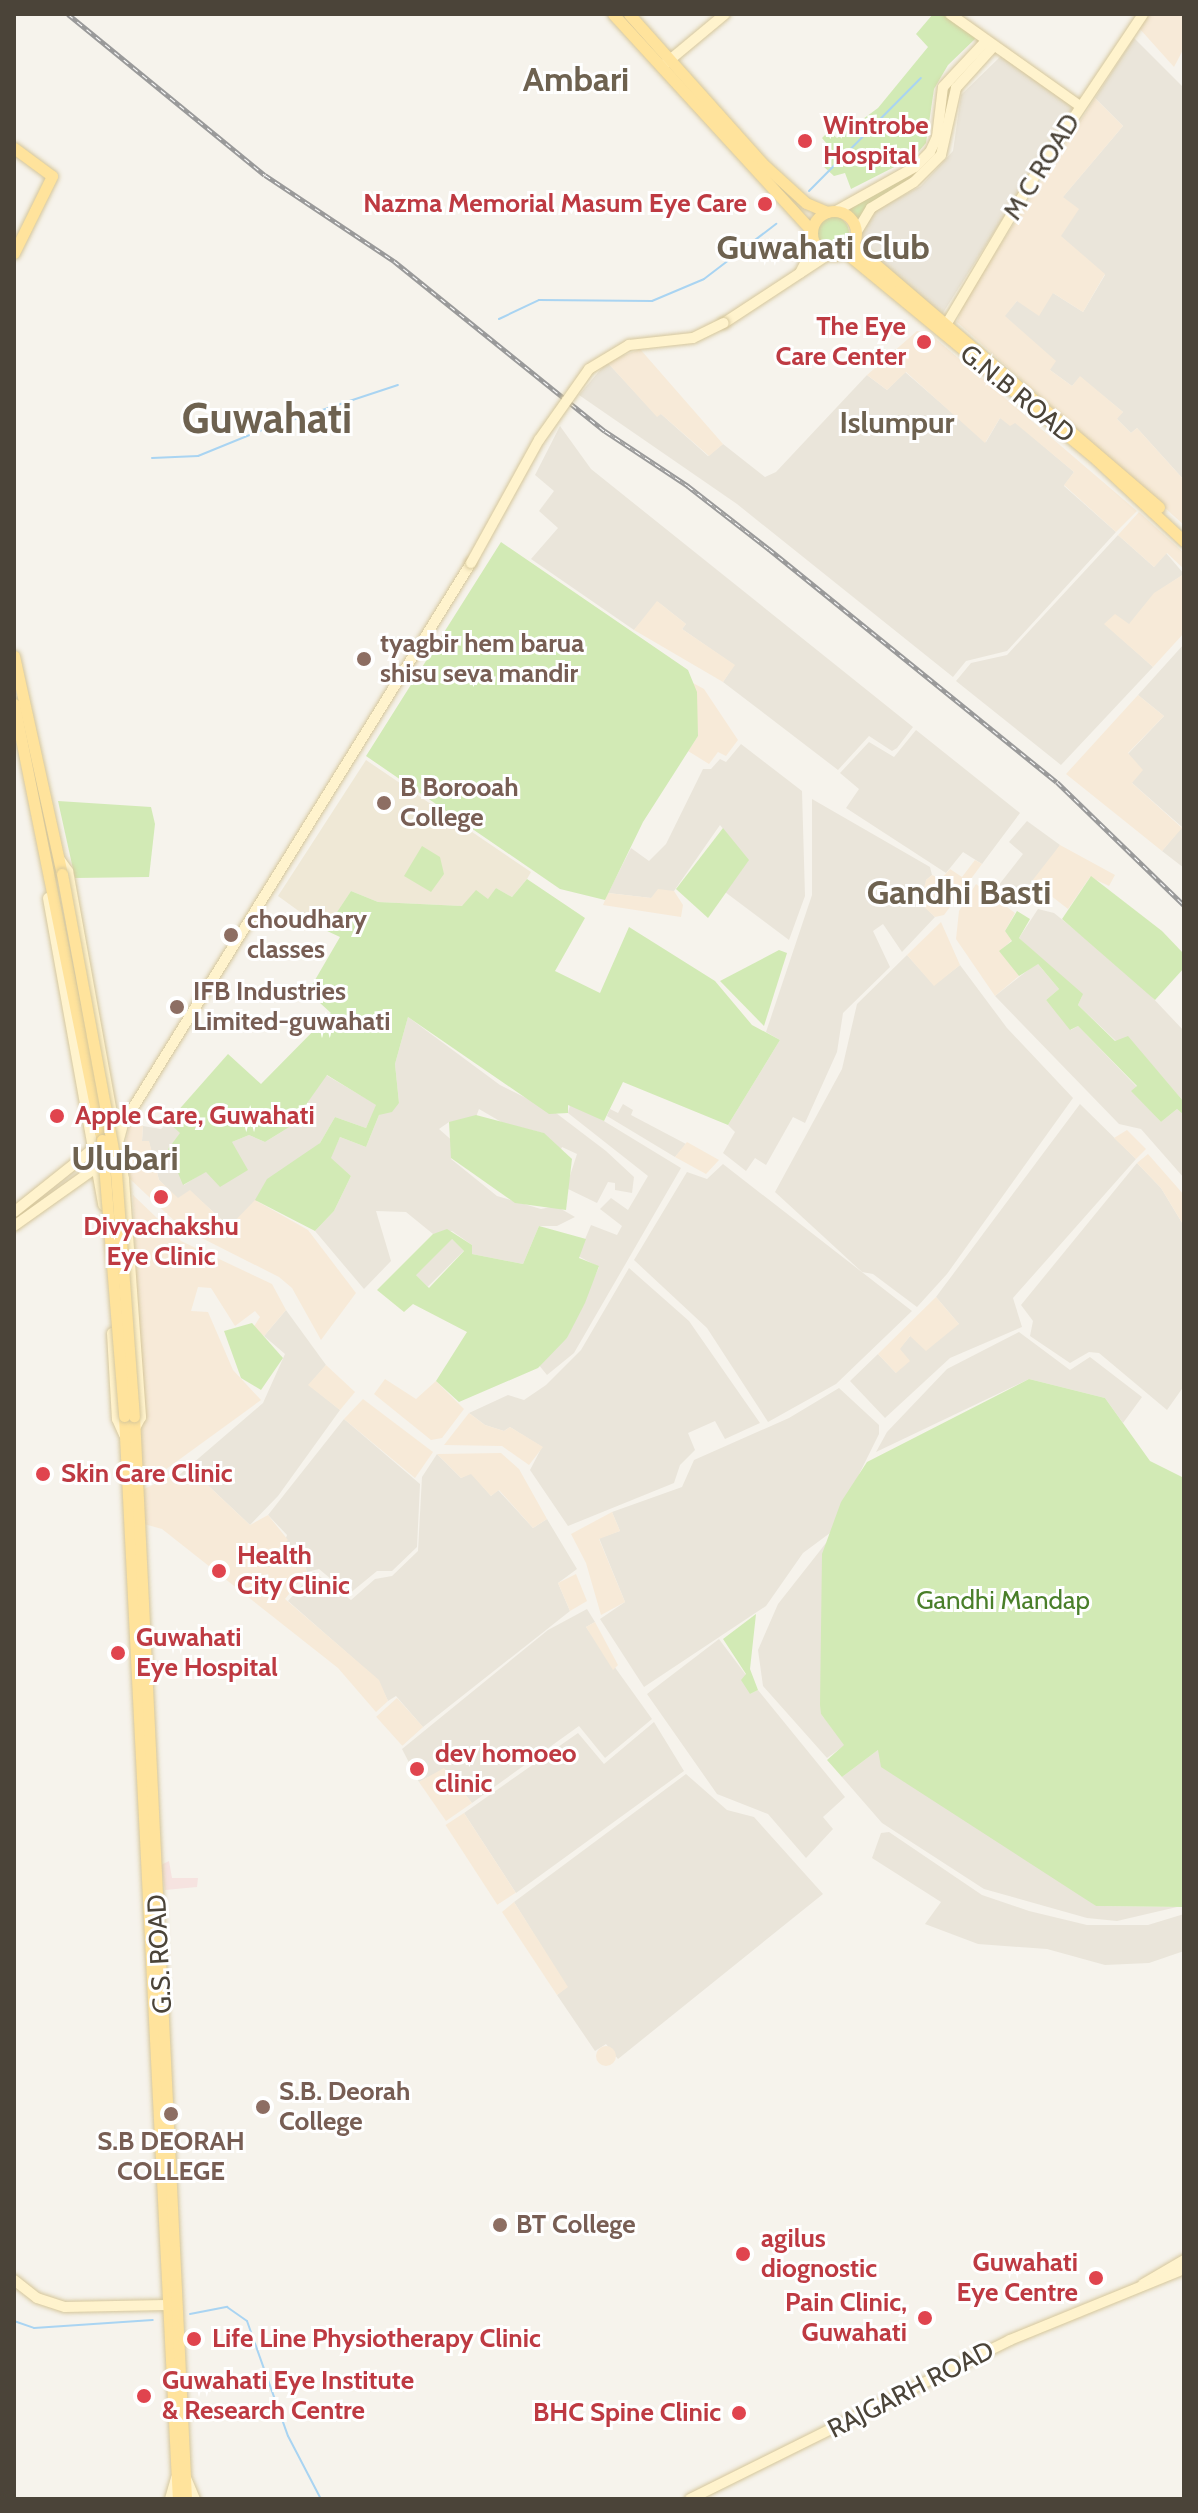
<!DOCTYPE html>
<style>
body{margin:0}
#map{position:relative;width:1198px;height:2513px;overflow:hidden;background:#f6f3ec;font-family:Cabin,sans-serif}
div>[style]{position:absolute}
.residential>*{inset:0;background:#eae5da;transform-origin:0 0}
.commercial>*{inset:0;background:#f7ead8;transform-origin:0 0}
.round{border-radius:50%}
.education>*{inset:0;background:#efe8d6}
.medical>*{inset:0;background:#f6e3e0}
.green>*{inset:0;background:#d2eab5}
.stream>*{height:2px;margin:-1px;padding:0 1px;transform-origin:1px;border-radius:1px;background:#a9d4f2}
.roads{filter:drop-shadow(0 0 2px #d6c79b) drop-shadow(0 0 2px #d6c79b)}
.secondary>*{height:10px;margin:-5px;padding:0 5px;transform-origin:5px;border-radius:5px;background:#fff3cd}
.primary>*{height:11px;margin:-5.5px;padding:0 5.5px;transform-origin:5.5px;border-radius:5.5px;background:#ffe39c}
.primary>.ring{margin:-5.5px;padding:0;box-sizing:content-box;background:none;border:11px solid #ffe39c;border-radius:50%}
.rail>*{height:5px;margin-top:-2.5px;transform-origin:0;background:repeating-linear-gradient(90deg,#fff 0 6px,#9a9a9a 0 12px);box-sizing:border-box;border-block:2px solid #9a9a9a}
.bridges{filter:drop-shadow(0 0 2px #d6c79b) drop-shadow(0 0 2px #d6c79b)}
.secondary-bridge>*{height:10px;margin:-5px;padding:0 5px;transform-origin:5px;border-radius:5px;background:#fff3cd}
.primary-bridge>*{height:11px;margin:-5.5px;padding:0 5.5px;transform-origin:5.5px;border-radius:5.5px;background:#ffe39c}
.dots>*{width:22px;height:22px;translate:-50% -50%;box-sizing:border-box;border:4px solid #fff;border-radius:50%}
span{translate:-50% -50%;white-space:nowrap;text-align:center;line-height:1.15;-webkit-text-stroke:6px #fff;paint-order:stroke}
.health-label{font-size:26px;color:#be3a42;font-weight:700}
.left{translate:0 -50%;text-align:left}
.right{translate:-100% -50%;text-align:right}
.street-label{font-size:26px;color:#4b4439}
.education-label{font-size:26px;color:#785e54;font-weight:700}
.park-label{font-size:26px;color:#4a7f2a}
.quarter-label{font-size:30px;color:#6e6250;font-weight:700}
.district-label{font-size:34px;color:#6e6250;font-weight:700}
.town-label{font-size:42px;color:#6e6250;font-weight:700}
.frame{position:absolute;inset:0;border:16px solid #4b4439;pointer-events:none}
</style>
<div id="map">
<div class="residential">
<i style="clip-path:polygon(1134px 38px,1184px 88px,1184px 480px,1137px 428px,1131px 433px,1116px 418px,1123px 412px,1080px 377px,1072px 386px,1050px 370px,1004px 316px,1017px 301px,1053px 293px,1083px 312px,1105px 275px,1060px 236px,1062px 198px,1123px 126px,1095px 98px)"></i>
<i style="clip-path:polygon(1001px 56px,1074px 106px,941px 316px,869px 255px,859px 234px,874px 211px,921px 186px,953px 151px,961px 95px)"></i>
<i style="clip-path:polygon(607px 362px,657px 416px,660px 413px,708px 456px,723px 444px,765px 477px,776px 472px,867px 375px,887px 390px,905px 372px,986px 442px,1000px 418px,1015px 422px,1074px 472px,1064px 486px,1116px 532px,1007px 651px,966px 661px,953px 677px,737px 504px,579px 395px)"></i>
<i style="clip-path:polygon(560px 426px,591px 469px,913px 727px,897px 748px,892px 751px,869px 736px,838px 770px,723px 682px,734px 665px,682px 629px,686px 624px,658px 602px,634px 630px,531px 559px,558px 528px,539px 511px,554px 491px,535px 475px)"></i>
<i style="clip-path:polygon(1118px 535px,1154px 567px,1166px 553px,1184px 574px,1154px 594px,1129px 625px,1105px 624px,1153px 667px,1061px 765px,956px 681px,971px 663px,1007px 655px)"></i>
<i style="clip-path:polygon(1184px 644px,1184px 868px,1162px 851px,1182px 827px,1131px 782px,1128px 754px,1164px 716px,1138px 695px)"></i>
<i style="clip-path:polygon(916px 730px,1020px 813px,982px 864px,963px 852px,946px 873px,846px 808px,859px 789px,840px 773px,869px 742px,894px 757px)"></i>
<i style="clip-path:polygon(741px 744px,802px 791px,805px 896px,789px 940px,725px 892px,748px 860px,720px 825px,674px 891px,651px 898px,608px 893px,631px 848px,649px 861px,666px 844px,703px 769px,711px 769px,720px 759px,726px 762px)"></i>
<i style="clip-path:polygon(812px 799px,930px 867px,932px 875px,926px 880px,932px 894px,924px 906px,935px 917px,902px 952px,883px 924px,873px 931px,890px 967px,843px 1013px,837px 1052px,805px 1123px,793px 1117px,766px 1165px,755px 1158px,746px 1171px,723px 1153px,735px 1132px,728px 1125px,780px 1040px,766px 1032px,812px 895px)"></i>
<i style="clip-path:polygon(1027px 821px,1060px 845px,1038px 880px,1018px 899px,998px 886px,1023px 854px,1009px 842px)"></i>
<i style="clip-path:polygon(1038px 909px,1054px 913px,1133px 977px,1184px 1031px,1184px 1102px,1128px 1037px,1116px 1041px,1078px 1005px,1082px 996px,1019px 938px)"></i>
<i style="clip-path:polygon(907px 955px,934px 985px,960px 965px,1007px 1028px,1073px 1098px,947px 1274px,917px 1307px,873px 1274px,862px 1272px,775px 1192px,842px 1069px,857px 1004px)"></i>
<i style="clip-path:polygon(1037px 963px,1059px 989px,1046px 1000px,1071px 1030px,1078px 1026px,1137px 1087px,1132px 1091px,1161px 1122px,1177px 1109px,1184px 1115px,1184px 1178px,1141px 1129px,1119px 1124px,995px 996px)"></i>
<i style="clip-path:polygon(408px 1017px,500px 1085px,556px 1113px,606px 1151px,634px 1177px,632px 1193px,615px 1190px,615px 1183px,608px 1182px,597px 1203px,566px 1188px,577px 1154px,562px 1147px,555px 1162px,543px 1133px,503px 1123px,479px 1109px,474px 1122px,449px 1122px,439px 1129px,456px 1144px,451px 1159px,497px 1196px,541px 1209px,556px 1206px,575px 1217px,557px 1226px,539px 1226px,523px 1264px,472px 1254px,472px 1245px,452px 1231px,433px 1234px,406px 1212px,376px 1211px,391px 1261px,364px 1289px,315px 1231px,334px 1211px,351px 1176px,330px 1158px,340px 1137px,366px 1147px,379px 1115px,399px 1103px,395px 1064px)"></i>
<i style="clip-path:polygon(326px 1075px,377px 1105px,366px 1128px,335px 1117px,320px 1143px,230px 1227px,190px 1191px,178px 1199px,159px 1180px,149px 1142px,142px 1141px,143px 1126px,161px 1129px,168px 1122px,181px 1133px,168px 1149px,184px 1185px,206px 1171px,232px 1142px,249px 1135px,265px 1142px,291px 1126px)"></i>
<i style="clip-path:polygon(571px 1101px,681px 1168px,574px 1353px,547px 1375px,538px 1364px,567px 1338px,599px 1267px,578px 1256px,591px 1225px,617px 1235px,622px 1226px,600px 1209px,611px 1198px,628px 1210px,648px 1176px,568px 1113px)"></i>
<i style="clip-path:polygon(623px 1104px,633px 1110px,631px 1115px,686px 1144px,675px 1157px,607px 1116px,610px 1109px,618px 1113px)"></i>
<i style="clip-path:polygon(1080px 1104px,1136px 1159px,1013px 1298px,1022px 1327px,950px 1358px,885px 1418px,850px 1381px,878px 1354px,896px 1373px,899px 1349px,911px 1335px,959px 1324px,936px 1297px)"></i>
<i style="clip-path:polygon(1137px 1163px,1161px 1188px,1184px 1226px,1184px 1386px,1167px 1410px,1099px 1353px,1089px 1352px,1070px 1363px,1030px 1336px,1033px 1321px,1021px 1305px)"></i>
<i style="clip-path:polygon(723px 1164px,912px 1311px,836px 1384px,768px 1422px,707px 1328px,634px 1260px,687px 1172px,707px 1179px)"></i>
<i style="left:451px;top:1238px;width:18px;height:51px;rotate:45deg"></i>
<i style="clip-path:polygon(629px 1268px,689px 1321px,760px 1423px,725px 1439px,715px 1421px,688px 1433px,695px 1450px,680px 1465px,674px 1483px,568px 1526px,530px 1470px,542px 1447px,510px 1427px,504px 1431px,485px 1425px,469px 1413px,508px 1395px,524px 1400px,546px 1385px,581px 1350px)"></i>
<i style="clip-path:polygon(286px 1310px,326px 1365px,309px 1385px,340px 1410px,278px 1496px,250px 1525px,198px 1476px,185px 1481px,178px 1476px,263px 1403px,285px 1354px,264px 1336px)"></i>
<i style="clip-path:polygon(1019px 1332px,1070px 1370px,1090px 1357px,1142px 1397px,1123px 1423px,1105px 1398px,1029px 1379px,876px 1452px,887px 1432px,947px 1369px)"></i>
<i style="clip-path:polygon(839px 1388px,879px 1425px,879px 1434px,830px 1533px,803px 1553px,766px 1606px,644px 1687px,600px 1619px,625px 1602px,599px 1538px,620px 1531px,612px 1512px,682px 1487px,694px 1460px,789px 1418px)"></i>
<i style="clip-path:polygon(344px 1419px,420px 1484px,417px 1547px,392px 1571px,377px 1571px,349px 1594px,319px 1569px,307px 1572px,300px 1551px,270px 1566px,265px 1560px,283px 1546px,287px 1535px,268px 1515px)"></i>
<i style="clip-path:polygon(437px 1454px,461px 1478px,471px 1473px,491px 1496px,498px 1490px,533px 1528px,547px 1519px,577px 1569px,558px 1583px,570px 1611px,423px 1727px,396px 1696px,388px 1701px,378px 1680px,288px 1601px,314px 1572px,351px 1600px,375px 1579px,392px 1576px,418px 1551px,422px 1477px)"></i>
<i style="clip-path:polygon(826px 1543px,821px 1714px,845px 1745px,827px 1758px,763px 1686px,758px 1650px,778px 1604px)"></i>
<i style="clip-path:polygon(587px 1609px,595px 1622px,586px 1627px,652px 1719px,605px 1758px,579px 1726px,472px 1803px,444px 1769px,419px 1782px,402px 1749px,548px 1630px)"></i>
<i style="clip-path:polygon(719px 1639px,746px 1675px,750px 1694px,758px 1690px,845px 1797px,823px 1817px,833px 1829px,806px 1858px,768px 1814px,717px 1794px,647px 1694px)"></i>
<i style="clip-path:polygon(654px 1722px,684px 1771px,516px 1893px,464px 1813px,578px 1733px,604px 1764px)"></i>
<i style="clip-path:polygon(878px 1750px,1096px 1906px,1177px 1907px,1117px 1921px,1087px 1918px,984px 1889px,882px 1823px,842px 1777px)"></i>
<i style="clip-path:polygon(686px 1774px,727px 1810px,754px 1817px,823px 1894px,618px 2059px,606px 2044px,595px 2051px,557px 1995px,567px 1987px,514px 1902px)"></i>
<i style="clip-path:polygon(889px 1832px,982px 1895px,1029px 1911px,1087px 1925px,1148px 1925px,1184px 1914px,1184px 1951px,1149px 1963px,1105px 1965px,1047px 1949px,978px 1944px,925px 1924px,941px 1902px,872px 1858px,881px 1833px)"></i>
</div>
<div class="commercial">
<i style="clip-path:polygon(1148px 14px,1184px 14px,1184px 48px,1174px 67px,1139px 28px)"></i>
<i style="clip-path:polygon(1095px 98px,1123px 126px,1063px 197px,1079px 209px,1061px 236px,1105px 274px,1083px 312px,1053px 293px,1039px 316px,1017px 301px,1005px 316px,1056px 361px,1050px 370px,1072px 386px,1080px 376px,1123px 412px,1117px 419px,1131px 433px,1137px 428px,1184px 480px,1184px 525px,957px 322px,963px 303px)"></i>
<i style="clip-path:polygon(917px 331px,929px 333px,1137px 511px,1116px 532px,1064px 485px,1074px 472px,1015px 423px,1010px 426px,1000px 418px,985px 443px,906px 372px,887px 390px,867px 375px)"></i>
<i style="clip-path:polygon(640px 349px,723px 444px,709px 456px,661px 414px,657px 417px,607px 362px)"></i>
<i style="clip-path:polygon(1139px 512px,1184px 553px,1184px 569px,1167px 553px,1154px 567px,1118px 535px)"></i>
<i style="clip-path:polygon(1184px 574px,1184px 633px,1153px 667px,1104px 624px,1115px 614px,1129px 624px,1154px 593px)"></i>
<i style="clip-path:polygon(657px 601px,686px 624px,682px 629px,735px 665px,723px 682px,634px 630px)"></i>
<i style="clip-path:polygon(693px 683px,704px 689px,738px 740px,726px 756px,718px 752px,709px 764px,688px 751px,698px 736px)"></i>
<i style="clip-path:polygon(1138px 695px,1164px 716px,1128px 753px,1143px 770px,1132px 783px,1182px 828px,1162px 851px,1066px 774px)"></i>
<i style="clip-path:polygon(1060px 845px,1115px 875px,1109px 886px,1090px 877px,1068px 909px,1032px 881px)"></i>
<i style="clip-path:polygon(975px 860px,982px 864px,944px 915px,935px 917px,923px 906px,932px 895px,924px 888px,926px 880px,932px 875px,941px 879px,950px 869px,962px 877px)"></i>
<i style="clip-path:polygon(976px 884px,1015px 913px,1005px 931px,1012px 940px,1000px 951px,1019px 976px,995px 996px,956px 939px,959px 911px)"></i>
<i style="clip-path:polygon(658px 889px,674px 891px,683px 905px,681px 917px,603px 905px,608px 893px,651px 898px)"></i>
<i style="clip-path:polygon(941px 922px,960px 965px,934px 986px,907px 955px)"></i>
<i style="clip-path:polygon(131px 1120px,143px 1126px,142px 1141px,149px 1141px,159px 1180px,178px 1198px,190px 1190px,229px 1227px,255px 1200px,308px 1230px,356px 1293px,321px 1340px,292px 1288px,279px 1277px,182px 1228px,130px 1179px,126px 1140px)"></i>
<i style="clip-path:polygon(1127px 1130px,1146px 1149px,1136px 1159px,1114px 1138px)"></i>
<i style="clip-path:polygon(687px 1142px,719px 1160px,706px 1174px,675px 1157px)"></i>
<i style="clip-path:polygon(1148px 1154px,1184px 1195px,1184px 1226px,1161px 1188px,1137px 1163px)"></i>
<i style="clip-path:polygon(133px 1195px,181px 1241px,272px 1284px,286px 1310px,264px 1336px,253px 1328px,260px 1317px,255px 1311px,235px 1326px,211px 1288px,198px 1287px,191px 1311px,208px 1312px,233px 1370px,261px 1400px,158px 1475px,142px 1472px)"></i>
<i style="clip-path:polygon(936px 1297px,959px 1324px,926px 1351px,910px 1336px,900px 1349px,910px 1361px,896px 1373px,878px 1354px)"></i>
<i style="clip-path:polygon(326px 1365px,355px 1392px,340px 1410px,308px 1385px)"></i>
<i style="clip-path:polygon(385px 1379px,416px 1399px,436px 1381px,464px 1409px,442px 1438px,431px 1440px,374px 1394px)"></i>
<i style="clip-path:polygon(363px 1399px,433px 1452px,415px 1478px,344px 1419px)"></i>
<i style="clip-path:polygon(469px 1413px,485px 1425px,504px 1431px,510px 1427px,543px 1447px,529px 1465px,502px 1446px,444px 1445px)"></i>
<i style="clip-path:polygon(501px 1453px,519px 1469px,547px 1519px,533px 1528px,499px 1490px,491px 1496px,471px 1474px,461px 1478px,437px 1454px)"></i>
<i style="clip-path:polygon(178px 1473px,185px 1481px,198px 1476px,250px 1525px,268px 1515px,288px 1540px,265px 1560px,270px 1566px,300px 1551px,307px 1572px,285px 1599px,379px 1680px,388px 1701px,376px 1712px,338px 1668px,162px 1529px,144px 1524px,142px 1490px)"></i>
<i style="clip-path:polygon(612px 1512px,620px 1531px,599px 1539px,625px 1602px,601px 1615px,586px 1563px,571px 1534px)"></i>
<i style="clip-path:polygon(576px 1574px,587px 1601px,570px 1611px,558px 1583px)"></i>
<i style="clip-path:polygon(595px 1622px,618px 1665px,613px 1670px,586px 1627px)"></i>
<i style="left:397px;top:1698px;width:39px;height:28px;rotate:48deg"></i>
<i style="clip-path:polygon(444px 1768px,472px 1803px,446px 1821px,419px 1782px)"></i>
<i style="left:464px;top:1813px;width:95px;height:22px;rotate:57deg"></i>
<i style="clip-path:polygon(514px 1902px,568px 1987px,557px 1995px,502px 1912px)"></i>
<i class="round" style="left:596px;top:2046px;width:20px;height:20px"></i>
</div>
<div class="education">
<i style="clip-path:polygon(366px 760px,531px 872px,527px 879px,512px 897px,496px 888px,489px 899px,462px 906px,378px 902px,351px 891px,325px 930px,278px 896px)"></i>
</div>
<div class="medical">
<i style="clip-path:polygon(169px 1861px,172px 1878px,198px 1878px,197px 1887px,165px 1890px,161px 1865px)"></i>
</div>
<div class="green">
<i style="clip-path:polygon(933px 14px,947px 14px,976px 38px,948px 65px,934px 89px,926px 143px,914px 157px,851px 189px,845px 173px,834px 176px,824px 167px,836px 155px,822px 138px,829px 131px,837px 138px,878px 108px,928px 47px,916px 34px)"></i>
<i style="clip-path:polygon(985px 52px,948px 97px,940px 153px,920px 173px,881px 196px,857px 221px,843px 208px,916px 173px,935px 154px,945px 92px)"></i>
<i class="round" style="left:815px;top:216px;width:34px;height:34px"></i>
<i style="clip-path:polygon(501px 542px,688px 670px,697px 692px,698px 736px,643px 822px,605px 900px,560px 889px,366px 756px)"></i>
<i style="clip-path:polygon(58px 801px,151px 807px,155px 824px,149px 877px,75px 878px)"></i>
<i style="clip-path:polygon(723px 828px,749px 860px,708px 918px,676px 889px)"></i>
<i style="clip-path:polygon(422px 846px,440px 857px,444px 874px,431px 892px,404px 876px)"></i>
<i style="clip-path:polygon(1091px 876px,1162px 931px,1184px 954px,1184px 968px,1155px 1000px,1062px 919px)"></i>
<i style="clip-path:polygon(527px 879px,585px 918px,555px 971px,600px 993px,629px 927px,715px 981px,752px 1025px,780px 1040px,728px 1125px,623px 1082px,604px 1121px,568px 1105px,568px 1113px,549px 1114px,408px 1017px,395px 1064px,399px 1103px,392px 1112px,379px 1115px,366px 1147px,340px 1137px,331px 1158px,351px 1176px,334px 1211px,315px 1231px,255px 1200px,267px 1179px,320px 1143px,335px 1117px,366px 1128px,376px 1105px,327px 1075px,291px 1126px,265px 1142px,249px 1135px,232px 1142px,248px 1170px,220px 1187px,206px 1172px,183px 1185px,168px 1149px,180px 1133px,168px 1122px,228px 1054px,261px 1084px,331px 1013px,308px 992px,340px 937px,325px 930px,351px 891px,378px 902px,462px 906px,476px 890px,488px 899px,496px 888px,512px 897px)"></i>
<i style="clip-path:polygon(1017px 911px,1030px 919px,1019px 938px,1083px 994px,1078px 1005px,1115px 1041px,1128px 1036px,1184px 1102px,1184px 1115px,1177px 1109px,1161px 1122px,1131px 1091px,1137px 1086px,1078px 1026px,1070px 1030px,1046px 1000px,1059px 989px,1038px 964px,1019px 976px,999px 951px,1012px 941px,1005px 931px)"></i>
<i style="clip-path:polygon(779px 950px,787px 953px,764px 1026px,720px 981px)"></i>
<i style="clip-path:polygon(476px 1115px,544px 1133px,572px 1159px,566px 1210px,515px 1203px,451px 1158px,449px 1122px)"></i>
<i style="clip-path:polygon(evenodd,539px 1226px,586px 1239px,579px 1258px,599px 1266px,585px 1303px,567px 1338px,538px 1368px,459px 1402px,436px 1381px,467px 1332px,413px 1304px,404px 1312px,377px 1290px,433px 1234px,447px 1229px,472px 1245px,472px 1254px,523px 1264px,539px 1226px,452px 1239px,464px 1251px,429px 1288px,416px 1275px,452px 1239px)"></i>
<i style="clip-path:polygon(252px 1323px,283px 1358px,261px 1390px,241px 1378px,224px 1331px)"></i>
<i style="clip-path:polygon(1029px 1379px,1105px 1398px,1150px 1461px,1184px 1478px,1184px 1907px,1096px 1906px,881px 1767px,878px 1750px,842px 1777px,827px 1760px,844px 1745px,821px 1714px,820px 1705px,822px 1554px,841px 1502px,867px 1462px)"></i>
<i style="clip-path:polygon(756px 1614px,750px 1669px,758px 1690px,750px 1694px,741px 1680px,746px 1674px,723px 1639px)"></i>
</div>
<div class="stream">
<i style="left:809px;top:191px;width:159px;rotate:-45.3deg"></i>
<i style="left:499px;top:319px;width:44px;rotate:-25.4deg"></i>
<i style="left:539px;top:300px;width:113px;rotate:0.5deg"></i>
<i style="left:652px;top:301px;width:56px;rotate:-22.9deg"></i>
<i style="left:704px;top:279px;width:91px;rotate:-37.4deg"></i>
<i style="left:283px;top:423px;width:121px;rotate:-18.3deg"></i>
<i style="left:152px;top:458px;width:46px;rotate:-2.5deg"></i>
<i style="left:198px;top:456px;width:80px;rotate:-22.1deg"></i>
<i style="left:190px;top:2314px;width:38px;rotate:-11deg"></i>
<i style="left:227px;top:2307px;width:24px;rotate:35deg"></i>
<i style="left:247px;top:2321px;width:122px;rotate:70.4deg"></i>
<i style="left:288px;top:2436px;width:71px;rotate:62.4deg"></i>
<i style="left:14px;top:2321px;width:21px;rotate:19deg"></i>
<i style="left:34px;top:2328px;width:119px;rotate:-3.8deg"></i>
</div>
<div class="roads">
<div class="secondary">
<i style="left:950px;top:14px;width:159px;rotate:35.3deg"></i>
<i style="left:665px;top:64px;width:78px;rotate:-39.8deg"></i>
<i style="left:836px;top:211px;width:90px;rotate:-29.1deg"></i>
<i style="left:915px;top:167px;width:21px;rotate:-45deg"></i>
<i style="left:930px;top:152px;width:17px;rotate:-65deg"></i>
<i style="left:937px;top:137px;width:50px;rotate:-83.2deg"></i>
<i style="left:943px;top:87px;width:62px;rotate:-47deg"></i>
<i style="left:856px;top:233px;width:29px;rotate:-59deg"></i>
<i style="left:871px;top:208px;width:50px;rotate:-31.2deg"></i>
<i style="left:914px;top:182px;width:38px;rotate:-45deg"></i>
<i style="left:941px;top:155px;width:69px;rotate:-77.4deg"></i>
<i style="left:956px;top:88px;width:55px;rotate:-47.9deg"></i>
<i style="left:800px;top:273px;width:33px;rotate:-63deg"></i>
<i style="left:724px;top:323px;width:126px;rotate:-33.3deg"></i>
<i style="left:946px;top:325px;width:172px;rotate:-59.3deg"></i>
<i style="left:1034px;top:177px;width:196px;rotate:-56.2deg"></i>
<i style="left:60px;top:860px;width:14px;rotate:54deg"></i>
<i style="left:68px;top:871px;width:313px;rotate:79.7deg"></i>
<i style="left:124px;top:1179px;width:239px;rotate:85.9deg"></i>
<i style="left:141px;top:1417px;width:15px;rotate:118deg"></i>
<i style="left:48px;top:898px;width:312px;rotate:79.8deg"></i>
<i style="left:14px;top:1212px;width:107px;rotate:-38.6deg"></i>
<i style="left:14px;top:1226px;width:102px;rotate:-35.4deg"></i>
<i style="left:97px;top:1167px;width:32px;rotate:-49deg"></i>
<i style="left:118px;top:1143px;width:20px;rotate:-75deg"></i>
<i style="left:123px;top:1124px;width:660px;rotate:-58.19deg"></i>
<i style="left:112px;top:1333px;width:86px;rotate:86.7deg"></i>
<i style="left:117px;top:1419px;width:17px;rotate:66deg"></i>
<i style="left:14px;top:2280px;width:29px;rotate:38deg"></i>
<i style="left:37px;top:2298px;width:29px;rotate:18deg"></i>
<i style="left:65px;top:2307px;width:101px;rotate:-1.1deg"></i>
<i style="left:1143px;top:2284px;width:48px;rotate:-30.3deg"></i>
<i style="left:186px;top:2478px;width:23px;rotate:67deg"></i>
<i style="left:170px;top:2499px;width:22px;rotate:-74deg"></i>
<i style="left:690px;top:2499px;width:357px;rotate:-26.4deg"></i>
<i style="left:1010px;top:2340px;width:188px;rotate:-22.2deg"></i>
</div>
<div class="primary">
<i style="left:613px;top:14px;width:294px;rotate:47.5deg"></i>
<i style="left:629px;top:14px;width:200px;rotate:48.2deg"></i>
<i style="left:762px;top:163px;width:59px;rotate:42.3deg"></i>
<i style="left:806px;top:203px;width:23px;rotate:23deg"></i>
<i style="left:14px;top:148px;width:47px;rotate:36.4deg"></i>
<i style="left:52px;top:176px;width:86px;rotate:116.3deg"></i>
<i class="ring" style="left:812px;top:211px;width:33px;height:33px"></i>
<i style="left:853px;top:245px;width:403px;rotate:40.6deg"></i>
<i style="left:845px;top:252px;width:327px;rotate:39.5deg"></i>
<i style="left:1097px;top:460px;width:119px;rotate:43deg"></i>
<i style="left:14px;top:656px;width:223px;rotate:77.6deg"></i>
<i style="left:14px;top:704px;width:445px;rotate:78.6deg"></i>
<i style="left:124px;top:1416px;width:1084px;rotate:87.15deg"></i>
<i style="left:134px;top:1416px;width:1084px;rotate:87.25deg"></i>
</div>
</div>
<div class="rail">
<i style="left:68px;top:14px;width:254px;rotate:39.3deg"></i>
<i style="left:265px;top:175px;width:155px;rotate:33.7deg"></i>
<i style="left:394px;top:261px;width:271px;rotate:38.9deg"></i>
<i style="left:605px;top:431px;width:100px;rotate:33.5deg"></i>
<i style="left:688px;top:486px;width:103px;rotate:37.9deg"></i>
<i style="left:769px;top:549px;width:370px;rotate:39deg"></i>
<i style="left:1057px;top:782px;width:177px;rotate:44.1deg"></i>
</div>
<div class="bridges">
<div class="secondary-bridge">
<i style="left:471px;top:563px;width:141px;rotate:-61.1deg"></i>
<i style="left:539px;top:440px;width:87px;rotate:-54.8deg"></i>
<i style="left:589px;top:369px;width:47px;rotate:-31deg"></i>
<i style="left:629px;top:345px;width:64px;rotate:-6.2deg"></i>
<i style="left:693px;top:338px;width:34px;rotate:-26deg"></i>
</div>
<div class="primary-bridge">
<i style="left:62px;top:874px;width:290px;rotate:79.5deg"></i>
<i style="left:115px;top:1159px;width:258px;rotate:85.8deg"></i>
<i style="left:102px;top:1140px;width:277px;rotate:85.4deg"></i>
</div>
</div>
<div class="dots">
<i style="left:805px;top:141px;background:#e0444e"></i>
<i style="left:765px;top:204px;background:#e0444e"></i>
<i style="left:924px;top:342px;background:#e0444e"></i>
<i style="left:364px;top:659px;background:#8d6e63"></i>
<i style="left:384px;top:803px;background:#8d6e63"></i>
<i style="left:231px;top:935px;background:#8d6e63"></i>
<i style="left:177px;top:1007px;background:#8d6e63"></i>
<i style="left:57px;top:1116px;background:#e0444e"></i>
<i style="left:161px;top:1197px;background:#e0444e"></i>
<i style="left:43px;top:1474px;background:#e0444e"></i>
<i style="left:219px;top:1571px;background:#e0444e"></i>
<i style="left:118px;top:1653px;background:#e0444e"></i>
<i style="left:417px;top:1769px;background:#e0444e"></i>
<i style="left:263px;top:2107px;background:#8d6e63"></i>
<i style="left:171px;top:2114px;background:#8d6e63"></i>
<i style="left:500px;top:2225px;background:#8d6e63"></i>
<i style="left:743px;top:2254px;background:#e0444e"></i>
<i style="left:1096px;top:2278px;background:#e0444e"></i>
<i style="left:925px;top:2318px;background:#e0444e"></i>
<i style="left:194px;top:2339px;background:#e0444e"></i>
<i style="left:144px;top:2396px;background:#e0444e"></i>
<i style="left:739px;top:2413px;background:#e0444e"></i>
</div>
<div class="health-label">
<span class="left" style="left:823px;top:141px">Wintrobe<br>Hospital</span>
<span class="right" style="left:747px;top:204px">Nazma Memorial Masum Eye Care</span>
<span class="right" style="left:906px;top:342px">The Eye<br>Care Center</span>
<span class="left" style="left:75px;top:1116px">Apple Care, Guwahati</span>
<span style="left:161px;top:1242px">Divyachakshu<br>Eye Clinic</span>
<span class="left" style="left:61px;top:1474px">Skin Care Clinic</span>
<span class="left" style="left:237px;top:1571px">Health<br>City Clinic</span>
<span class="left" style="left:136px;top:1653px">Guwahati<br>Eye Hospital</span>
<span class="left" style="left:435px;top:1769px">dev homoeo<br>clinic</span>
<span class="left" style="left:761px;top:2254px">agilus<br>diognostic</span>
<span class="right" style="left:1078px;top:2278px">Guwahati<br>Eye Centre</span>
<span class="right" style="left:907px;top:2318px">Pain Clinic,<br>Guwahati</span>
<span class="left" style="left:212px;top:2339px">Life Line Physiotherapy Clinic</span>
<span class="left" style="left:162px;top:2396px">Guwahati Eye Institute<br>&amp; Research Centre</span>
<span class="right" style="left:721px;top:2413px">BHC Spine Clinic</span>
</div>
<div class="street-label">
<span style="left:1042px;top:167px;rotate:-58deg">M C ROAD</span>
<span style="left:1017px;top:394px;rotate:39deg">G.N.B ROAD</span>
<span style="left:160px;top:1954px;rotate:-93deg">G.S. ROAD</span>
<span style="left:911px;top:2390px;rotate:-27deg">RAJGARH ROAD</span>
</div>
<div class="education-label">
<span class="left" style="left:380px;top:659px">tyagbir hem barua<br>shisu seva mandir</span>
<span class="left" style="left:400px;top:803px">B Borooah<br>College</span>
<span class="left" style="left:247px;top:935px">choudhary<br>classes</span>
<span class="left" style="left:193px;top:1007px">IFB Industries<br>Limited-guwahati</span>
<span class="left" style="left:279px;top:2107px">S.B. Deorah<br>College</span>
<span style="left:171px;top:2157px">S.B DEORAH<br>COLLEGE</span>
<span class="left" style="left:516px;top:2225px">BT College</span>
</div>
<div class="park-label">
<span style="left:1003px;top:1601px">Gandhi Mandap</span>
</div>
<div class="quarter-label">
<span style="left:897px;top:423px">Islumpur</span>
</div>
<div class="district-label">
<span style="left:576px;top:80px">Ambari</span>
<span style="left:823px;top:248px">Guwahati Club</span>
<span style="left:959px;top:893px">Gandhi Basti</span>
<span style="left:125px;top:1159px">Ulubari</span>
</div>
<div class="town-label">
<span style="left:267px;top:418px">Guwahati</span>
</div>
<div class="frame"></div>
</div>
